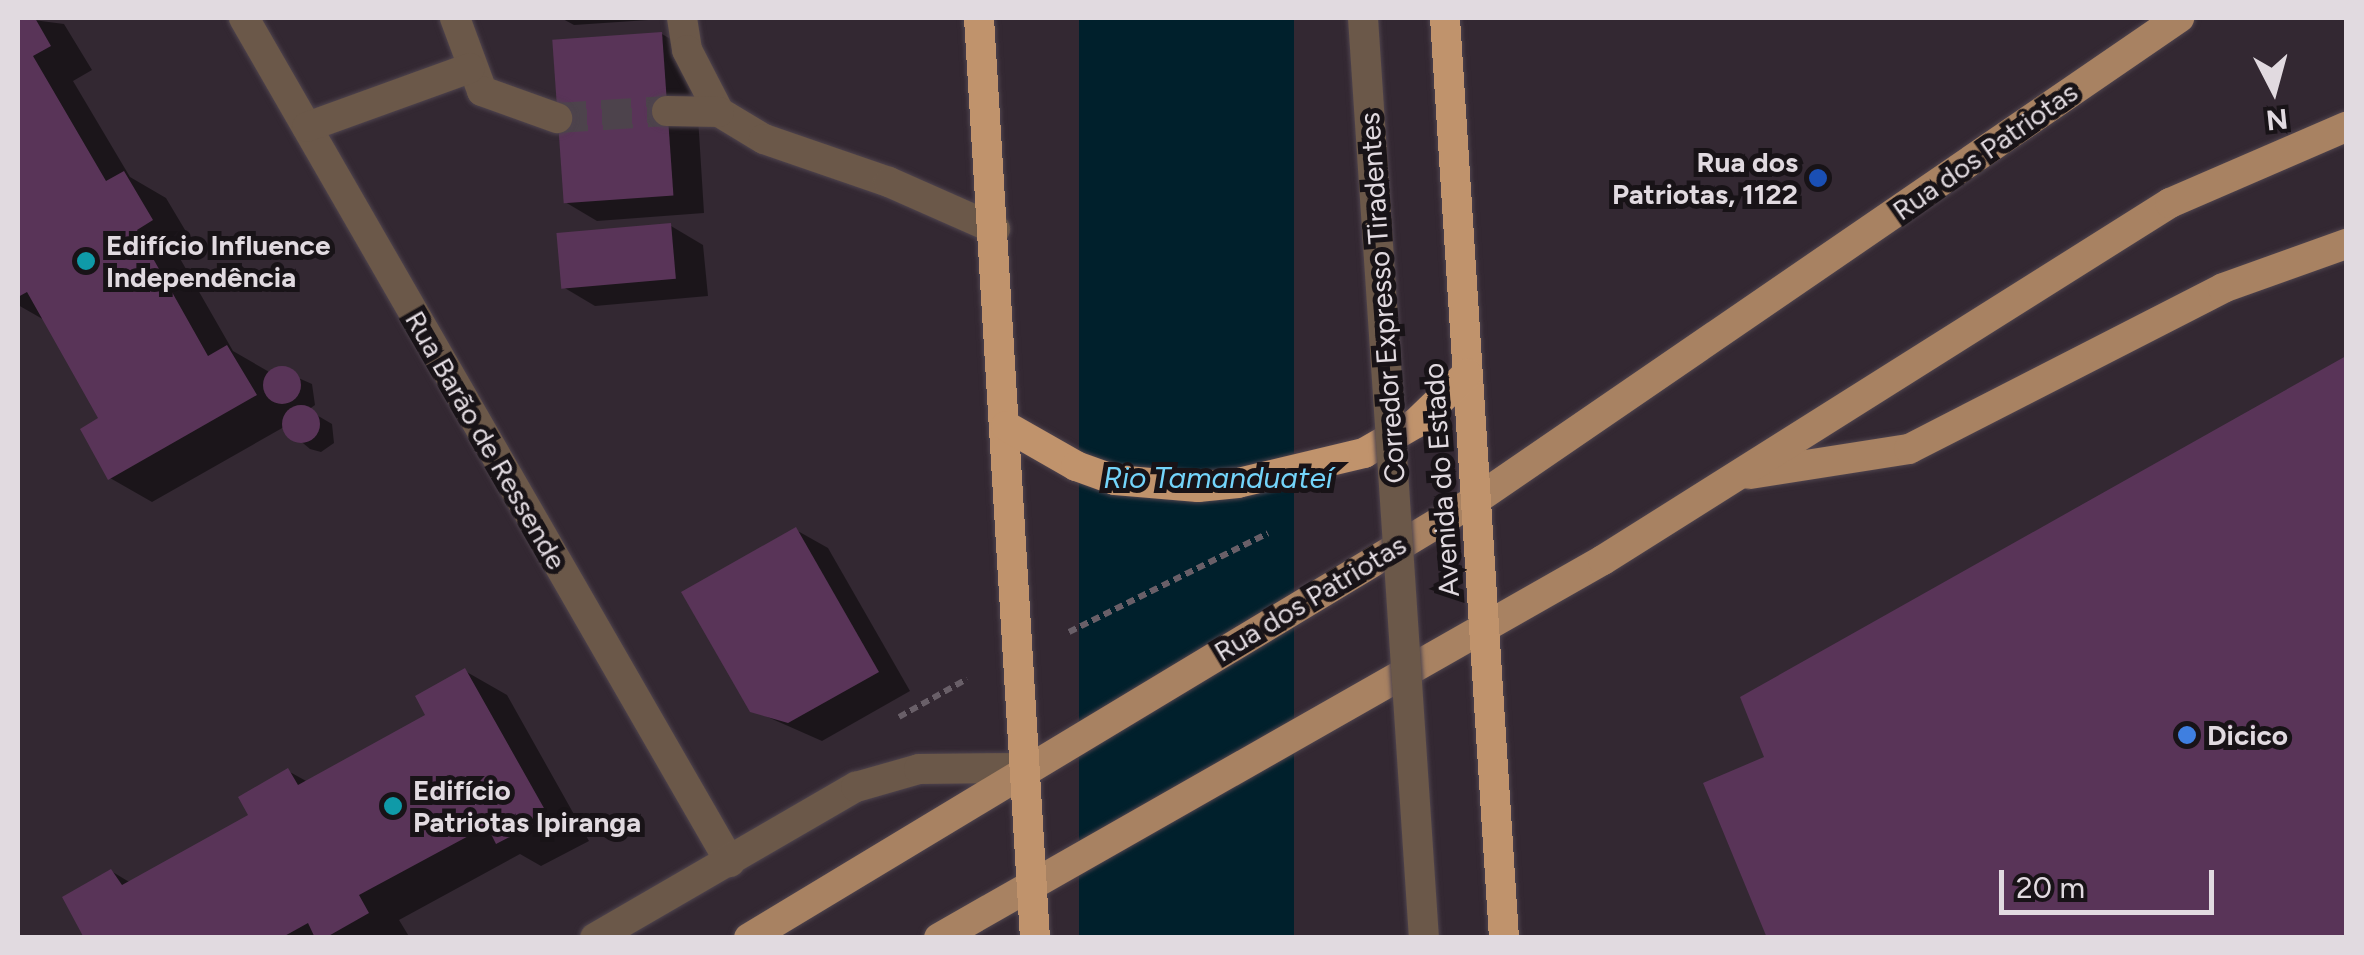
<!DOCTYPE html>
<meta charset="utf-8">
<style>
body{margin:0}
#map{position:relative;width:2364px;height:955px;overflow:hidden;background:#332832;font-family:Figtree,sans-serif}
div>[style]{position:absolute}
.water>*{inset:0;background:#00202c;transform-origin:0 0}
.shadow>*{inset:0;background:#0007}
.building>*{inset:0;background:#593458;transform-origin:0 0}
.round{border-radius:50%}
.minor-tunnel>*{height:30px;margin-top:-15px;transform-origin:0;background:repeating-linear-gradient(90deg,#4d434c 0 30px,transparent 0 45px)}
.path>*{height:6px;margin-top:-3px;transform-origin:0;background:repeating-linear-gradient(90deg,#695f68 0 8px,transparent 0 13px)}
.roads{filter:drop-shadow(0 0 2px #4f444e) drop-shadow(0 0 2px #4f444e)}
.minor>*{height:30px;margin:-15px;padding:0 15px;transform-origin:15px;border-radius:15px;background:#6b5849}
.major>*{height:30px;margin:-15px;padding:0 15px;transform-origin:15px;border-radius:15px;background:#a88262}
.highway>*{height:30px;margin:-15px;padding:0 15px;transform-origin:15px;border-radius:15px;background:#c0936c}
.bridges{filter:drop-shadow(0 0 2px #4f444e) drop-shadow(0 0 2px #4f444e)}
.minor-bridge>*{height:30px;margin:-15px;padding:0 15px;transform-origin:15px;border-radius:15px;background:#6b5849}
.dots>*{width:28px;height:28px;translate:-50% -50%;box-sizing:border-box;border:5px solid #181317;border-radius:50%}
span{translate:-50% -50%;white-space:nowrap;text-align:center;line-height:1.15;-webkit-text-stroke:10px #181317;paint-order:stroke}
.street-label{font-size:28px;color:#e1dae0}
.poi-label{font-size:28px;color:#e1dae0;font-weight:700}
.right{translate:-100% -50%;text-align:right}
.left{translate:0 -50%;text-align:left}
.water-label{font-size:30px;color:#73d4fa;font-style:italic}
.frame{position:absolute;inset:0;border:20px solid #e1dae0;pointer-events:none}
.north{position:absolute;left:2224px;top:40px;width:100px;height:100px;-webkit-text-stroke:8px #181317;paint-order:stroke;rotate:174deg;font-size:28px;font-weight:700;line-height:40px;text-align:center;color:#e1dae0}
.north::after{content:'';display:block;margin:auto;width:35px;height:45px;background:#e1dae0;clip-path:polygon(50% 0,100% 100%,50% 72%,0 100%)}
.scale{position:absolute;left:1999px;top:870px;width:215px;height:45px;box-sizing:border-box;border:5px solid #e1dae0;border-top:0;padding-left:12px;font-size:30px;line-height:35px;white-space:nowrap;color:#e1dae0;-webkit-text-stroke:8px #181317;paint-order:stroke}
</style>
<div id="map">
<div class="water">
<i style="left:1079px;top:18px;width:215px;height:921px"></i>
</div>
<div class="shadow">
<i style="clip-path:polygon(18px 18px,64px 24px,92px 70px,73px 81px,130px 177px,166px 198px,194px 245px,178px 255px,233px 351px,271px 373px,278px 369px,312px 384px,315px 405px,308px 410px,332px 424px,334px 443px,321px 452px,310px 449px,284px 427px,152px 502px,110px 478px,102px 419px,46px 321px,18px 305px)"></i>
<i style="clip-path:polygon(561px 18px,678px 18px,574px 25px)"></i>
<i style="clip-path:polygon(662px 34px,694px 53px,704px 213px,597px 221px,565px 202px)"></i>
<i style="clip-path:polygon(671px 226px,703px 245px,708px 296px,595px 306px,563px 287px)"></i>
<i style="clip-path:polygon(2346px 361px,2346px 938px,1770px 938px,1768px 758px,1743px 699px)"></i>
<i style="clip-path:polygon(796px 530px,828px 548px,910px 691px,822px 741px,752px 710px)"></i>
<i style="clip-path:polygon(465px 671px,507px 695px,589px 841px,541px 866px,520px 854px,399px 920px,410px 938px,86px 938px,111px 871px,131px 883px,251px 816px,288px 771px,308px 782px,428px 716px)"></i>
</div>
<div class="building">
<i style="clip-path:polygon(18px 18px,35px 18px,51px 46px,33px 56px,106px 181px,124px 171px,153px 220px,137px 230px,208px 356px,227px 345px,257px 395px,108px 480px,80px 429px,98px 418px,27px 292px,18px 297px)"></i>
<i style="left:662px;top:32px;width:164px;height:110px;rotate:86deg"></i>
<i style="left:671px;top:223px;width:56px;height:115px;rotate:85deg"></i>
<i style="clip-path:polygon(2346px 356px,2346px 938px,1767px 938px,1703px 783px,1764px 757px,1740px 697px)"></i>
<i class="round" style="left:263px;top:366px;width:38px;height:38px"></i>
<i class="round" style="left:282px;top:405px;width:38px;height:38px"></i>
<i style="clip-path:polygon(796px 527px,879px 672px,788px 723px,750px 712px,681px 592px)"></i>
<i style="clip-path:polygon(465px 668px,549px 817px,496px 844px,487px 826px,359px 895px,369px 913px,325px 938px,315px 938px,308px 923px,281px 938px,84px 938px,62px 897px,111px 869px,122px 885px,248px 815px,238px 797px,288px 768px,298px 785px,425px 715px,415px 696px)"></i>
</div>
<div class="minor-tunnel">
<i style="left:557px;top:118px;width:110px;rotate:-3.6deg"></i>
</div>
<div class="path">
<i style="left:1069px;top:632px;width:222px;rotate:-26.4deg"></i>
<i style="left:899px;top:717px;width:78px;rotate:-29.2deg"></i>
</div>
<div class="roads">
<div class="minor">
<i style="left:244px;top:18px;width:974px;rotate:60.07deg"></i>
<i style="left:455px;top:18px;width:78px;rotate:69.7deg"></i>
<i style="left:482px;top:91px;width:80px;rotate:19.8deg"></i>
<i style="left:682px;top:18px;width:32px;rotate:81deg"></i>
<i style="left:687px;top:50px;width:70px;rotate:62.7deg"></i>
<i style="left:719px;top:112px;width:52px;rotate:31deg"></i>
<i style="left:764px;top:139px;width:132px;rotate:19deg"></i>
<i style="left:889px;top:182px;width:116px;rotate:23.9deg"></i>
<i style="left:667px;top:111px;width:52px;rotate:1.1deg"></i>
<i style="left:307px;top:127px;width:173px;rotate:-19.9deg"></i>
<i style="left:595px;top:938px;width:302px;rotate:-30.1deg"></i>
<i style="left:856px;top:787px;width:66px;rotate:-15.9deg"></i>
<i style="left:919px;top:769px;width:102px;rotate:-0.6deg"></i>
</div>
<div class="major">
<i style="left:1749px;top:474px;width:162px;rotate:-8.9deg"></i>
<i style="left:1909px;top:449px;width:353px;rotate:-27.1deg"></i>
<i style="left:2223px;top:288px;width:131px;rotate:-19.7deg"></i>
<i style="left:749px;top:938px;width:847px;rotate:-31.08deg"></i>
<i style="left:1474px;top:501px;width:855px;rotate:-34.42deg"></i>
<i style="left:939px;top:938px;width:764px;rotate:-29.65deg"></i>
<i style="left:1603px;top:560px;width:670px;rotate:-32.2deg"></i>
<i style="left:2170px;top:203px;width:192px;rotate:-23.4deg"></i>
</div>
<div class="highway">
<i style="left:979px;top:18px;width:922px;rotate:86.52deg"></i>
<i style="left:1445px;top:18px;width:922px;rotate:86.33deg"></i>
<i style="left:1006px;top:426px;width:81px;rotate:29.7deg"></i>
<i style="left:1076px;top:466px;width:41px;rotate:19.7deg"></i>
<i style="left:1115px;top:480px;width:83px;rotate:4.8deg"></i>
<i style="left:1198px;top:487px;width:40px;rotate:-5.7deg"></i>
<i style="left:1238px;top:483px;width:130px;rotate:-13.4deg"></i>
<i style="left:1364px;top:453px;width:60px;rotate:-30deg"></i>
<i style="left:1416px;top:423px;width:71px;rotate:-43.9deg"></i>
</div>
</div>
<div class="bridges">
<div class="minor-bridge">
<i style="left:1363px;top:18px;width:922px;rotate:86.21deg"></i>
</div>
</div>
<div class="dots">
<i style="left:1818px;top:178px;background:#1a4fb4"></i>
<i style="left:86px;top:261px;background:#0f9aa8"></i>
<i style="left:2187px;top:735px;background:#3f7fe0"></i>
<i style="left:393px;top:806px;background:#0f9aa8"></i>
</div>
<div class="street-label">
<span style="left:1985px;top:151px;rotate:-35deg">Rua dos Patriotas</span>
<span style="left:1382px;top:298px;rotate:-94deg">Corredor Expresso Tiradentes</span>
<span style="left:486px;top:440px;rotate:60deg">Rua Barão de Ressende</span>
<span style="left:1441px;top:480px;rotate:-94deg">Avenida do Estado</span>
<span style="left:1310px;top:598px;rotate:-31deg">Rua dos Patriotas</span>
</div>
<div class="poi-label">
<span class="right" style="left:1798px;top:178px">Rua dos<br>Patriotas, 1122</span>
<span class="left" style="left:106px;top:261px">Edifício Influence<br>Independência</span>
<span class="left" style="left:2207px;top:735px">Dicico</span>
<span class="left" style="left:413px;top:806px">Edifício<br>Patriotas Ipiranga</span>
</div>
<div class="water-label">
<span style="left:1218px;top:478px">Rio Tamanduateí</span>
</div>
<div class="frame"></div>
<div class="north">N</div>
<div class="scale">20 m</div>
</div>
